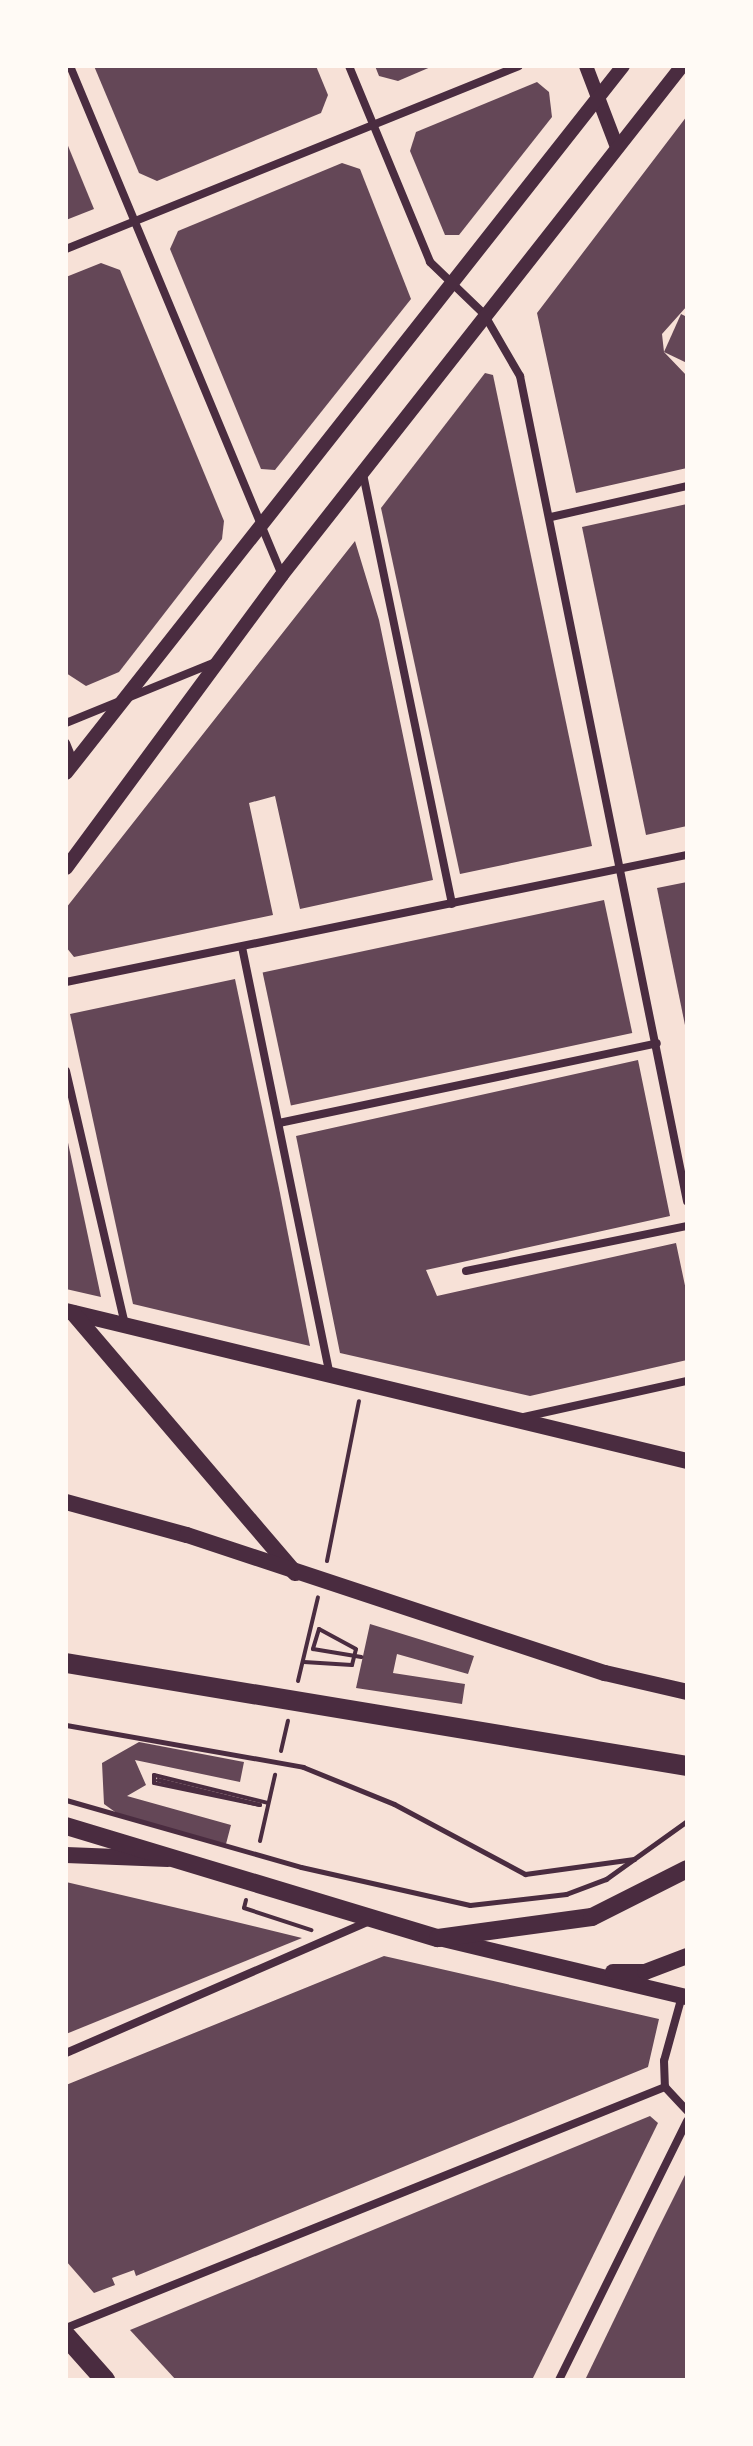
<!DOCTYPE html>
<style>
body{margin:0}
#map{position:relative;width:753px;height:2446px;overflow:hidden;background:#f7e1d7;font-family:Bitter,serif}
div>[style]{position:absolute}
.building>*{inset:0;background:#644757;transform-origin:0 0}
.path>*{height:4px;margin:-2px;padding:0 2px;transform-origin:2px;border-radius:2px;background:#4a2c40}
.service>*{height:5px;margin:-2.5px;padding:0 2.5px;transform-origin:2.5px;border-radius:2.5px;background:#4a2c40}
.minor>*{height:8px;margin:-4px;padding:0 4px;transform-origin:4px;border-radius:4px;background:#4a2c40}
.tertiary>*{height:14px;margin:-7px;padding:0 7px;transform-origin:7px;border-radius:7px;background:#4a2c40}
.secondary>*{height:16px;margin:-8px;padding:0 8px;transform-origin:8px;border-radius:8px;background:#4a2c40}
.primary>*{height:18px;margin:-9px;padding:0 9px;transform-origin:9px;border-radius:9px;background:#4a2c40}
.motorway>*{height:20px;margin:-10px;padding:0 10px;transform-origin:10px;border-radius:10px;background:#4a2c40}
span{translate:-50% -50%;white-space:nowrap;text-align:center;line-height:1.15;-webkit-text-stroke:8px #fffaf5;paint-order:stroke}
.frame{position:absolute;inset:0;border:68px solid #fffaf5;pointer-events:none}
</style>
<div id="map">
<div class="building">
<i style="clip-path:polygon(94px 66px,316px 66px,328px 95px,321px 113px,157px 181px,139px 173px)"></i>
<i style="clip-path:polygon(375px 66px,433px 66px,398px 81px,379px 76px)"></i>
<i style="clip-path:polygon(537px 82px,549px 92px,552px 117px,459px 235px,445px 235px,410px 151px,416px 132px)"></i>
<i style="clip-path:polygon(687px 116px,687px 306px,662px 334px,664px 352px,687px 376px,687px 468px,576px 493px,537px 313px)"></i>
<i style="clip-path:polygon(66px 141px,94px 209px,66px 220px)"></i>
<i style="clip-path:polygon(342px 163px,360px 169px,411px 299px,275px 470px,261px 469px,170px 249px,178px 231px)"></i>
<i style="clip-path:polygon(101px 263px,120px 270px,224px 521px,222px 539px,119px 672px,86px 686px,66px 673px,66px 277px)"></i>
<i style="clip-path:polygon(681px 314px,687px 317px,687px 363px,664px 352px)"></i>
<i style="clip-path:polygon(485px 373px,493px 375px,592px 846px,460px 874px,381px 508px)"></i>
<i style="clip-path:polygon(687px 504px,687px 826px,646px 835px,582px 527px)"></i>
<i style="clip-path:polygon(355px 541px,379px 620px,433px 880px,300px 909px,275px 796px,249px 803px,273px 915px,74px 957px,66px 947px,66px 908px)"></i>
<i style="clip-path:polygon(687px 882px,687px 1030px,686px 1030px,657px 888px)"></i>
<i style="left:604px;top:900px;width:136px;height:349px;rotate:78deg"></i>
<i style="clip-path:polygon(235px 979px,279px 1188px,310px 1346px,133px 1304px,70px 1014px)"></i>
<i style="clip-path:polygon(638px 1060px,670px 1216px,426px 1270px,437px 1296px,676px 1243px,687px 1295px,687px 1360px,530px 1396px,340px 1353px,296px 1136px)"></i>
<i style="clip-path:polygon(66px 1138px,67px 1138px,101px 1297px,66px 1289px)"></i>
<i style="clip-path:polygon(370px 1624px,474px 1656px,468px 1674px,397px 1654px,393px 1673px,465px 1684px,462px 1704px,356px 1688px)"></i>
<i style="clip-path:polygon(139px 1742px,244px 1762px,240px 1782px,135px 1760px,146px 1785px,127px 1796px,231px 1825px,226px 1844px,122px 1817px,104px 1804px,102px 1763px)"></i>
<i style="clip-path:polygon(66px 1882px,203px 1914px,302px 1938px,66px 2034px)"></i>
<i style="clip-path:polygon(384px 1956px,659px 2019px,648px 2067px,136px 2276px,134px 2270px,112px 2278px,115px 2285px,94px 2293px,66px 2261px,66px 2085px)"></i>
<i style="clip-path:polygon(650px 2116px,658px 2123px,532px 2380px,176px 2380px,130px 2330px)"></i>
<i style="clip-path:polygon(687px 2171px,687px 2380px,585px 2380px,656px 2233px)"></i>
</div>
<div class="path">
<i style="left:327px;top:1561px;width:163px;rotate:-78.7deg"></i>
<i style="left:304px;top:1662px;width:48px;rotate:3.6deg"></i>
<i style="left:352px;top:1665px;width:16px;rotate:-76deg"></i>
<i style="left:356px;top:1649px;width:42px;rotate:-151.6deg"></i>
<i style="left:319px;top:1629px;width:21px;rotate:107deg"></i>
<i style="left:313px;top:1649px;width:49px;rotate:9.5deg"></i>
<i style="left:298px;top:1681px;width:86px;rotate:-76.6deg"></i>
<i style="left:281px;top:1751px;width:31px;rotate:-77deg"></i>
<i style="left:158px;top:1780px;width:105px;rotate:13.8deg"></i>
<i style="left:260px;top:1805px;width:108px;rotate:-168.3deg"></i>
<i style="left:154px;top:1783px;width:8px;rotate:-90deg"></i>
<i style="left:154px;top:1775px;width:117px;rotate:13.8deg"></i>
<i style="left:260px;top:1841px;width:68px;rotate:-77.2deg"></i>
<i style="left:246px;top:1900px;width:8px;rotate:104deg"></i>
<i style="left:244px;top:1908px;width:71px;rotate:18.2deg"></i>
</div>
<div class="service">
<i style="left:66px;top:1725px;width:241px;rotate:10deg"></i>
<i style="left:303px;top:1767px;width:98px;rotate:22.1deg"></i>
<i style="left:394px;top:1804px;width:149px;rotate:28.1deg"></i>
<i style="left:525px;top:1874px;width:110px;rotate:-7.8deg"></i>
<i style="left:66px;top:1800px;width:244px;rotate:15.9deg"></i>
<i style="left:301px;top:1867px;width:173px;rotate:12.7deg"></i>
<i style="left:470px;top:1905px;width:97px;rotate:-6.5deg"></i>
<i style="left:566px;top:1894px;width:43px;rotate:-20.6deg"></i>
<i style="left:606px;top:1879px;width:100px;rotate:-35.6deg"></i>
</div>
<div class="minor">
<i style="left:70px;top:66px;width:551px;rotate:67.39deg"></i>
<i style="left:349px;top:66px;width:212px;rotate:67.5deg"></i>
<i style="left:430px;top:262px;width:75px;rotate:43.9deg"></i>
<i style="left:484px;top:314px;width:72px;rotate:59.9deg"></i>
<i style="left:520px;top:376px;width:842px;rotate:78.56deg"></i>
<i style="left:66px;top:249px;width:488px;rotate:-22deg"></i>
<i style="left:363px;top:474px;width:439px;rotate:78.3deg"></i>
<i style="left:551px;top:517px;width:139px;rotate:-12.8deg"></i>
<i style="left:66px;top:723px;width:159px;rotate:-22.2deg"></i>
<i style="left:66px;top:743px;width:22px;rotate:68deg"></i>
<i style="left:242px;top:947px;width:436px;rotate:78.4deg"></i>
<i style="left:66px;top:982px;width:634px;rotate:-11.56deg"></i>
<i style="left:66px;top:1071px;width:261px;rotate:76.9deg"></i>
<i style="left:279px;top:1123px;width:386px;rotate:-11.9deg"></i>
<i style="left:466px;top:1271px;width:226px;rotate:-11.5deg"></i>
<i style="left:524px;top:1417px;width:167px;rotate:-12.5deg"></i>
<i style="left:682px;top:1996px;width:67px;rotate:105.5deg"></i>
<i style="left:664px;top:2061px;width:26px;rotate:88deg"></i>
<i style="left:665px;top:2087px;width:33px;rotate:47deg"></i>
<i style="left:66px;top:2053px;width:331px;rotate:-23.5deg"></i>
<i style="left:66px;top:2328px;width:646px;rotate:-21.92deg"></i>
<i style="left:559px;top:2380px;width:289px;rotate:-63.7deg"></i>
</div>
<div class="tertiary">
<i style="left:586px;top:66px;width:87px;rotate:69.1deg"></i>
<i style="left:66px;top:773px;width:900px;rotate:-51.77deg"></i>
<i style="left:66px;top:868px;width:364px;rotate:-53.6deg"></i>
<i style="left:282px;top:575px;width:647px;rotate:-51.84deg"></i>
</div>
<div class="secondary">
<i style="left:66px;top:1311px;width:639px;rotate:13.58deg"></i>
<i style="left:73px;top:1313px;width:342px;rotate:49.5deg"></i>
<i style="left:66px;top:1502px;width:125px;rotate:15.3deg"></i>
<i style="left:187px;top:1535px;width:440px;rotate:18.3deg"></i>
<i style="left:605px;top:1673px;width:84px;rotate:13deg"></i>
<i style="left:66px;top:1855px;width:102px;rotate:2.2deg"></i>
<i style="left:443px;top:1939px;width:251px;rotate:13.4deg"></i>
<i style="left:613px;top:1972px;width:32px"></i>
<i style="left:645px;top:1972px;width:45px;rotate:-20.9deg"></i>
</div>
<div class="primary">
<i style="left:66px;top:1826px;width:388px;rotate:16.8deg"></i>
<i style="left:438px;top:1938px;width:155px;rotate:-7.8deg"></i>
<i style="left:592px;top:1917px;width:106px;rotate:-26.8deg"></i>
</div>
<div class="motorway">
<i style="left:66px;top:1663px;width:629px;rotate:9.42deg"></i>
<i style="left:66px;top:2336px;width:59px;rotate:48.4deg"></i>
</div>
<div class="frame"></div>
</div>
